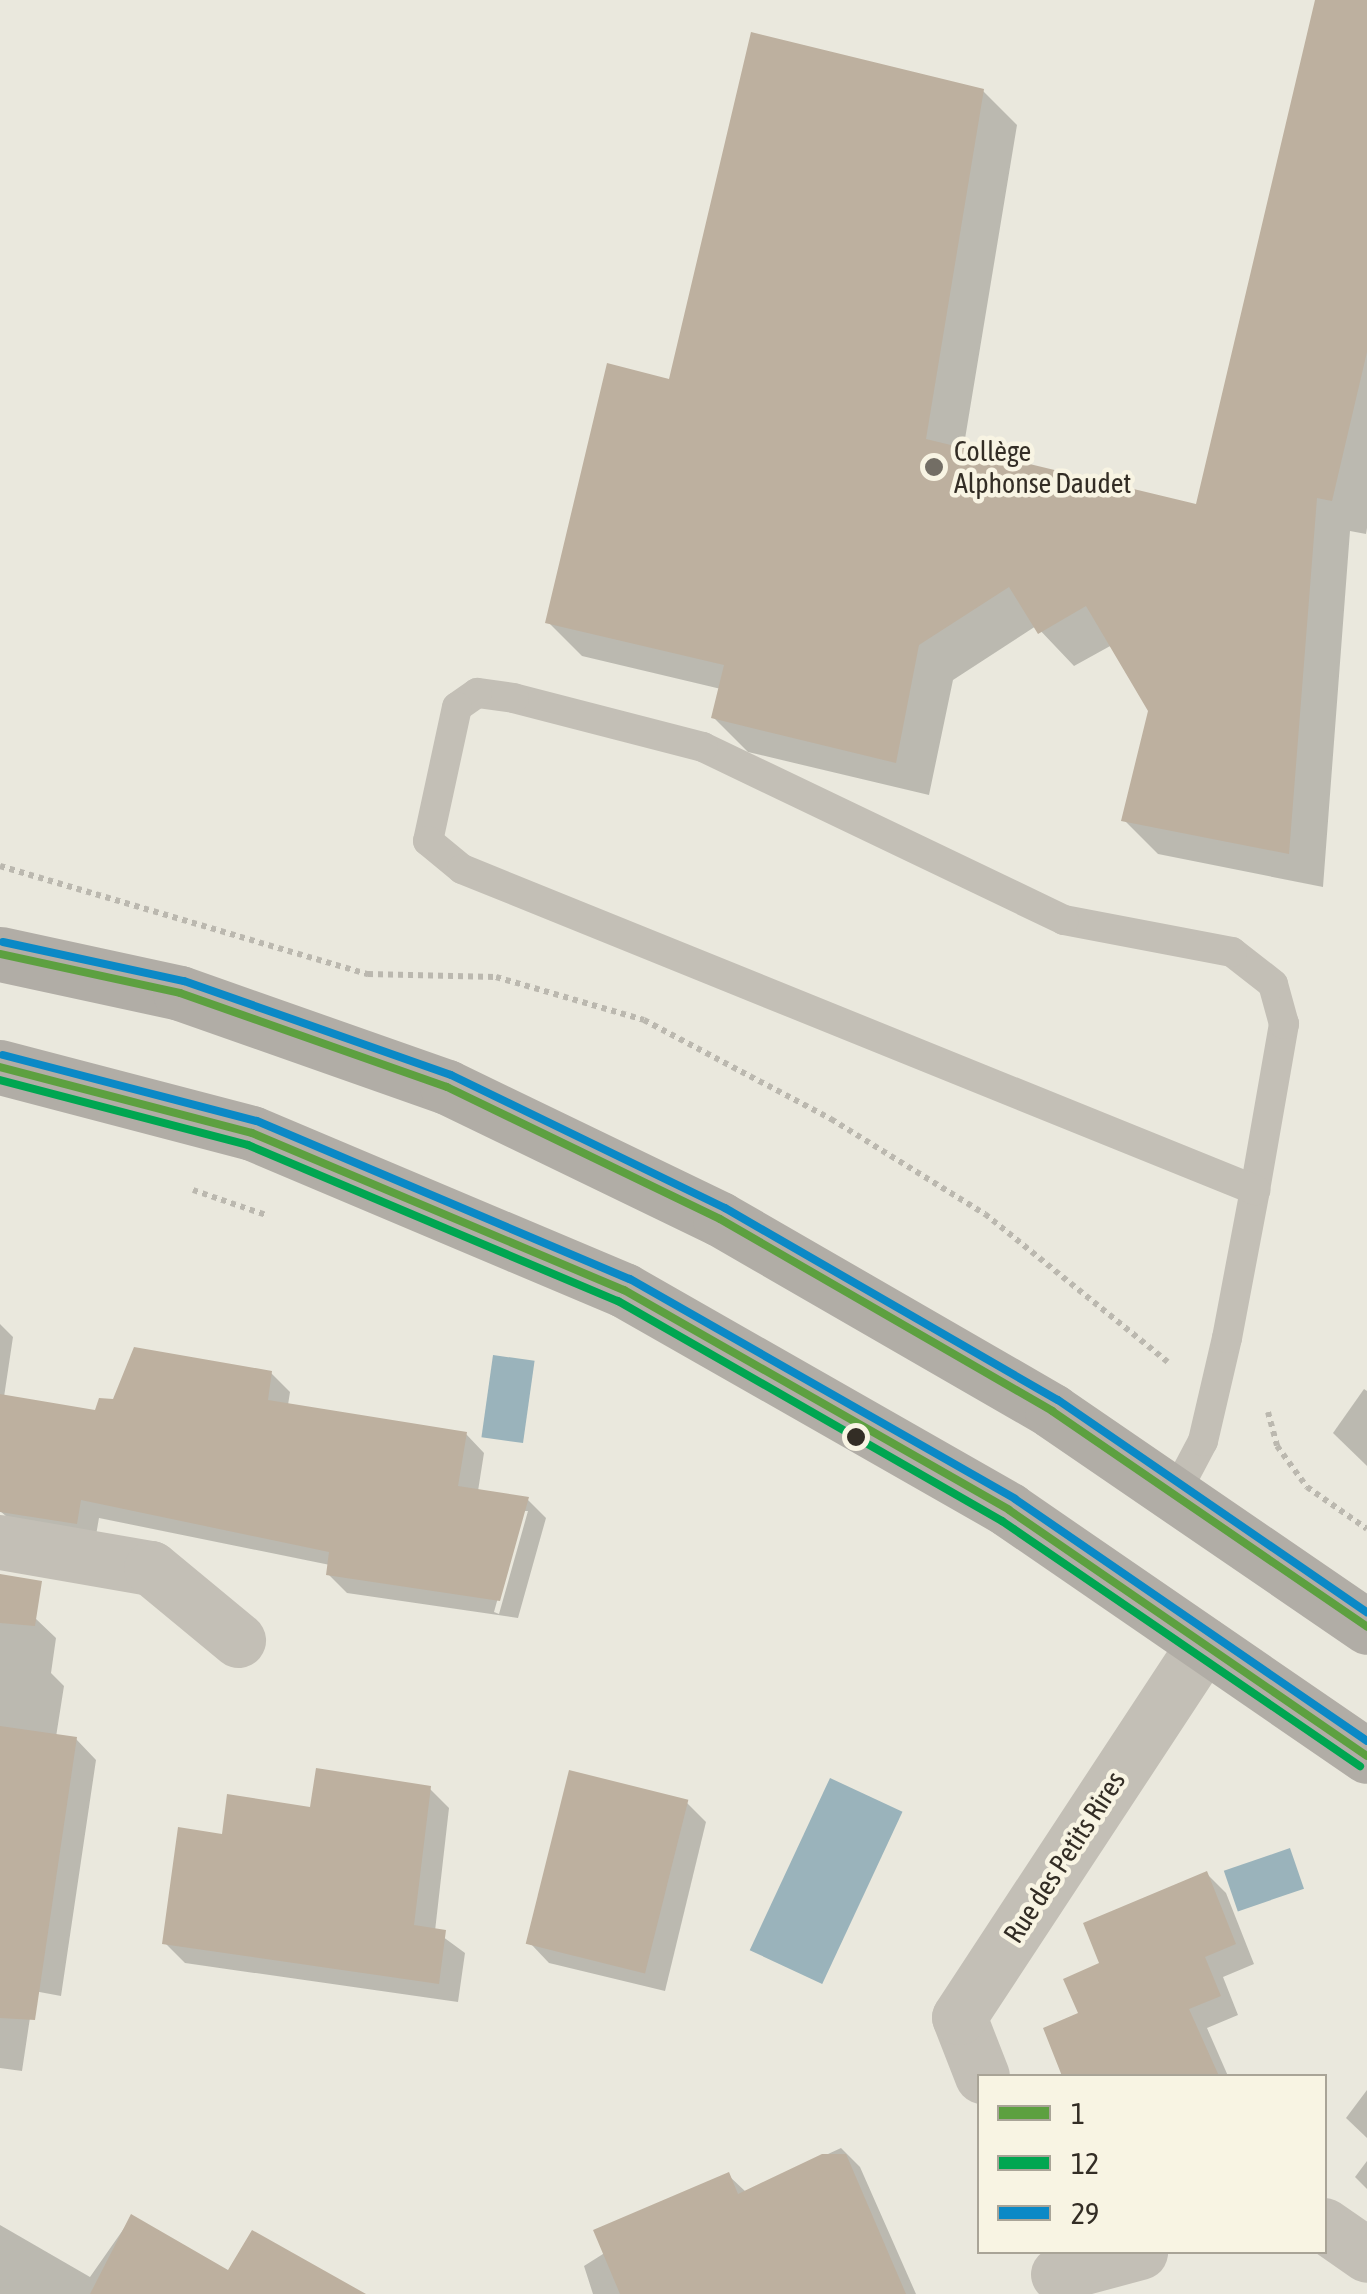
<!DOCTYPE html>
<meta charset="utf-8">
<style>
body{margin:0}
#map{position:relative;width:1367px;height:2294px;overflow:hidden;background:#eae8dd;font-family:"Asap Condensed",sans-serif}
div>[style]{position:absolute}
.water>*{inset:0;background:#9ab3bb;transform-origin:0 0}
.shadow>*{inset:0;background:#0003}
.building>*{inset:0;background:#bdb09f;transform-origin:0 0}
.path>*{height:6px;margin-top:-3px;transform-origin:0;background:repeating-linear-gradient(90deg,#bbb8af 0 5px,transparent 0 10px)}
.service>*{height:30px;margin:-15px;padding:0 15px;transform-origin:15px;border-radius:15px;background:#c3bfb6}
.minor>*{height:55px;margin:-27.5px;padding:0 27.5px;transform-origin:27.5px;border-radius:27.5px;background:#c3bfb6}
.primary>*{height:55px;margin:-27.5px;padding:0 27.5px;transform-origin:27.5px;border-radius:27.5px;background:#b1ada6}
.bus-1>*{height:8px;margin:-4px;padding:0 4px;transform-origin:4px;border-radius:4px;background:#5da040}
.bus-2>*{height:8px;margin:-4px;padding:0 4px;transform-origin:4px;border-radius:4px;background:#00a651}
.bus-3>*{height:8px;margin:-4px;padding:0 4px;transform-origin:4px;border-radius:4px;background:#0b89c6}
.dots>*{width:28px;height:28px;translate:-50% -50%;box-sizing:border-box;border:5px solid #f8f4e3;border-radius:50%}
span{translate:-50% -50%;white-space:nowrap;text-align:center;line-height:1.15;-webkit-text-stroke:9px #f8f4e3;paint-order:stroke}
.poi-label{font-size:28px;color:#332d25}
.left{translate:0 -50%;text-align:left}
.street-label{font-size:28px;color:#332d25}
.legend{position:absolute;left:977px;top:2074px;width:350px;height:180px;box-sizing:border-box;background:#f8f4e3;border:2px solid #a9a497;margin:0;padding:12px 18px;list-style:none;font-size:30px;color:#332d25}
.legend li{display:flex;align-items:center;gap:20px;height:50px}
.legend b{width:50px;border:2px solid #a9a497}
</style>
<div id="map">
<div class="water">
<i style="left:493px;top:1355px;width:42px;height:83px;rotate:8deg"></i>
<i style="left:830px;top:1778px;width:80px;height:190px;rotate:25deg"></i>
<i style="left:1290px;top:1848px;width:43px;height:70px;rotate:71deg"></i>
</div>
<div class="shadow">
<i style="clip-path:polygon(1318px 0,1367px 0,1367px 528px,1366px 534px,1350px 531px,1323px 887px,1158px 854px,1124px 820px,1151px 711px,1112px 645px,1074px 666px,1036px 626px,953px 680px,929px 795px,748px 752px,714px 718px,721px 689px,582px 656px,548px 622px,671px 382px,983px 91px,1017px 125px,963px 451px,1198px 508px)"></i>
<i style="clip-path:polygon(evenodd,0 1324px,13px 1337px,4px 1397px,97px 1413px,114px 1402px,271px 1373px,290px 1392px,288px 1405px,466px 1434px,484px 1453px,478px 1491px,528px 1500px,546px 1518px,518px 1618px,347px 1593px,328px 1574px,330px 1565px,99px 1518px,95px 1541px,19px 1527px,0 1511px,0 1324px,522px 1511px,528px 1511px,499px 1614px,494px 1612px,522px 1511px)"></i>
<i style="clip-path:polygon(1364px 1389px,1367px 1391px,1367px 1466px,1333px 1433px)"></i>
<i style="clip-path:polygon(0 1612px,35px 1618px,56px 1638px,51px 1673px,64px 1686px,56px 1737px,76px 1739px,96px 1760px,61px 1996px,34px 1991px,22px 2071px,0 2068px)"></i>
<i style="clip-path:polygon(429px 1788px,449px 1808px,435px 1931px,465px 1953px,458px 2002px,185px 1963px,165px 1943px,224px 1837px,312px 1810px)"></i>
<i style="clip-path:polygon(686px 1802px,706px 1822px,665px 1991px,549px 1963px,530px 1943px)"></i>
<i style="clip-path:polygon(1207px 1874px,1226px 1893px,1254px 1964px,1223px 1977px,1238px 2015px,1207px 2028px,1228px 2076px,1068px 2076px,1047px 2029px,1081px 2014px,1102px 1964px)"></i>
<i style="clip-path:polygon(1367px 2090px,1367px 2138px,1346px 2118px)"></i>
<i style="clip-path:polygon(841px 2148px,860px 2167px,916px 2294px,593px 2294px,584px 2266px,728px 2175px,746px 2192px)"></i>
<i style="clip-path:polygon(1367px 2161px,1367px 2189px,1355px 2177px)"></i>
<i style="clip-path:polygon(132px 2217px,229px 2274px,361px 2294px,0 2294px,0 2225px,90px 2277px)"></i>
</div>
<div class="building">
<i style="clip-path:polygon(1315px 0,1367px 0,1367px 352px,1332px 501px,1317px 498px,1289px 854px,1121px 821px,1148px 711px,1086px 606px,1038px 634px,1009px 587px,919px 645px,896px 763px,711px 718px,724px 665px,545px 623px,607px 363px,669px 379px,751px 32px,984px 89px,926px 439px,1196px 504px)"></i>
<i style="clip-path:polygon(134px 1347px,272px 1371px,268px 1400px,467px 1432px,458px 1486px,529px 1497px,500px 1601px,326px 1575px,329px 1552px,81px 1500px,77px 1524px,0 1512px,0 1394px,95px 1410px,99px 1398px,113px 1399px)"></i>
<i style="clip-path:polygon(0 1574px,42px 1581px,35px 1626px,0 1623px)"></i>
<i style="clip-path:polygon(0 1726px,77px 1737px,35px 2020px,0 2018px)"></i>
<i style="clip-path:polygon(316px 1768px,431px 1786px,414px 1925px,446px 1930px,439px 1984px,162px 1944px,178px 1827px,222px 1834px,227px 1794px,310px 1807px)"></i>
<i style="left:569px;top:1770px;width:123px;height:179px;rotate:14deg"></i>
<i style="clip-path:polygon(1207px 1871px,1236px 1944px,1205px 1957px,1221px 1996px,1189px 2009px,1219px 2076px,1062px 2076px,1043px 2028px,1078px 2013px,1063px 1979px,1099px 1963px,1083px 1923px)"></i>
<i style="clip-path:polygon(822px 2154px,846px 2154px,906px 2294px,620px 2294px,593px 2230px,729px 2172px,738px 2194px)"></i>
<i style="clip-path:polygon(131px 2214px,228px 2270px,252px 2230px,366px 2294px,90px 2294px)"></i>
</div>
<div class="path">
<i style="left:0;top:866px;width:384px;rotate:16.4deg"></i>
<i style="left:368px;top:974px;width:128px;rotate:1.3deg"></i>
<i style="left:496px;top:977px;width:154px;rotate:16.2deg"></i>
<i style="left:644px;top:1020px;width:212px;rotate:27.9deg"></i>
<i style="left:831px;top:1119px;width:181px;rotate:31.7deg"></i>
<i style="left:985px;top:1214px;width:235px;rotate:39deg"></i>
<i style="left:193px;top:1190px;width:77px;rotate:18.9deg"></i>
<i style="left:1268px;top:1412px;width:35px;rotate:75deg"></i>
<i style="left:1277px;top:1446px;width:51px;rotate:53.8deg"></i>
<i style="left:1307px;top:1487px;width:73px;rotate:35deg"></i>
</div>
<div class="service">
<i style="left:1175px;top:1494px;width:60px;rotate:-62.2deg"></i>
<i style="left:1203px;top:1441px;width:106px;rotate:-76.9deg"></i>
<i style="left:1227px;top:1338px;width:151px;rotate:-79.3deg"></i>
<i style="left:1255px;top:1190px;width:169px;rotate:-80.1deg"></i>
<i style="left:1284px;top:1024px;width:41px;rotate:-105.4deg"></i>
<i style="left:1273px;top:984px;width:52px;rotate:-142deg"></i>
<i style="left:1232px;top:952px;width:171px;rotate:-169.2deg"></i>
<i style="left:1064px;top:920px;width:400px;rotate:-154.4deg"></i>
<i style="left:703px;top:747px;width:195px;rotate:-165.5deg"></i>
<i style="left:514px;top:698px;width:37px;rotate:-172deg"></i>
<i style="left:477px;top:693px;width:24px;rotate:145deg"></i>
<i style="left:457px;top:707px;width:137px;rotate:102.2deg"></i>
<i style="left:428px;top:841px;width:44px;rotate:39.5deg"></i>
<i style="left:462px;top:869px;width:856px;rotate:22.04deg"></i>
</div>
<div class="minor">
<i style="left:0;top:1542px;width:153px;rotate:9.8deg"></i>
<i style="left:151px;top:1568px;width:113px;rotate:39.6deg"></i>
<i style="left:982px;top:2076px;width:63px;rotate:-111.3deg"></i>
<i style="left:959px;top:2017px;width:446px;rotate:-56.7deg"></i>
<i style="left:1324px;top:2225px;width:52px;rotate:34.9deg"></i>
<i style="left:1058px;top:2274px;width:85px;rotate:-15deg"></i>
</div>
<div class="primary">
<i style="left:0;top:954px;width:184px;rotate:12.2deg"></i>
<i style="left:180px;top:993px;width:283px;rotate:19.4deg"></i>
<i style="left:447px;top:1087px;width:303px;rotate:25.8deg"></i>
<i style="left:720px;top:1219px;width:384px;rotate:30deg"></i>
<i style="left:1052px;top:1411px;width:382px;rotate:34.4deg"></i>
<i style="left:0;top:1067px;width:260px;rotate:14.7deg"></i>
<i style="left:252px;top:1133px;width:404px;rotate:22.9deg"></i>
<i style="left:624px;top:1290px;width:443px;rotate:29.7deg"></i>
<i style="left:1009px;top:1510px;width:434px;rotate:34.5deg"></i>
</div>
<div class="bus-1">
<i style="left:0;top:954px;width:184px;rotate:12.2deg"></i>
<i style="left:180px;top:993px;width:283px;rotate:19.4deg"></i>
<i style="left:447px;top:1087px;width:303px;rotate:25.8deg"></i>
<i style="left:720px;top:1219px;width:384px;rotate:30deg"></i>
<i style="left:1052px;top:1411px;width:382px;rotate:34.4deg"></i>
<i style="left:0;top:1067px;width:260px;rotate:14.7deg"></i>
<i style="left:252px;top:1133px;width:404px;rotate:22.9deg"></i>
<i style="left:624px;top:1290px;width:443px;rotate:29.7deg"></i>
<i style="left:1009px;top:1510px;width:434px;rotate:34.5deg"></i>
</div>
<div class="bus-2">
<i style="left:0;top:1080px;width:256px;rotate:14.7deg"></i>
<i style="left:248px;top:1145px;width:402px;rotate:22.9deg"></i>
<i style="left:618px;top:1301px;width:443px;rotate:29.8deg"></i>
<i style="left:1002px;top:1521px;width:434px;rotate:34.4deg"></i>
</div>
<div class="bus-3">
<i style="left:3px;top:942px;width:185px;rotate:12.2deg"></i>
<i style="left:184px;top:981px;width:283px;rotate:19.4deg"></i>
<i style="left:451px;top:1075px;width:305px;rotate:25.9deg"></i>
<i style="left:725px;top:1208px;width:384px;rotate:30deg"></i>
<i style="left:1058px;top:1400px;width:375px;rotate:34.5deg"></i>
<i style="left:3px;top:1055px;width:262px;rotate:14.6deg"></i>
<i style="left:257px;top:1121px;width:405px;rotate:23deg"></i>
<i style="left:630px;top:1279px;width:443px;rotate:29.7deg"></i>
<i style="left:1015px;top:1499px;width:427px;rotate:34.5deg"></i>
</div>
<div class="dots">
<i style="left:934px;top:467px;background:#736e65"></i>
<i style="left:856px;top:1437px;background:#332d25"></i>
</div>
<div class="poi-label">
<span class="left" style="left:954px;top:467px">Collège<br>Alphonse Daudet</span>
</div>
<div class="street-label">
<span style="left:1064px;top:1857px;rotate:-57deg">Rue des Petits Rires</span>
</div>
<ul class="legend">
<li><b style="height:12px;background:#5da040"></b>1</li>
<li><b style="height:12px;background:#00a651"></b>12</li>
<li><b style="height:12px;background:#0b89c6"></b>29</li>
</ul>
</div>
